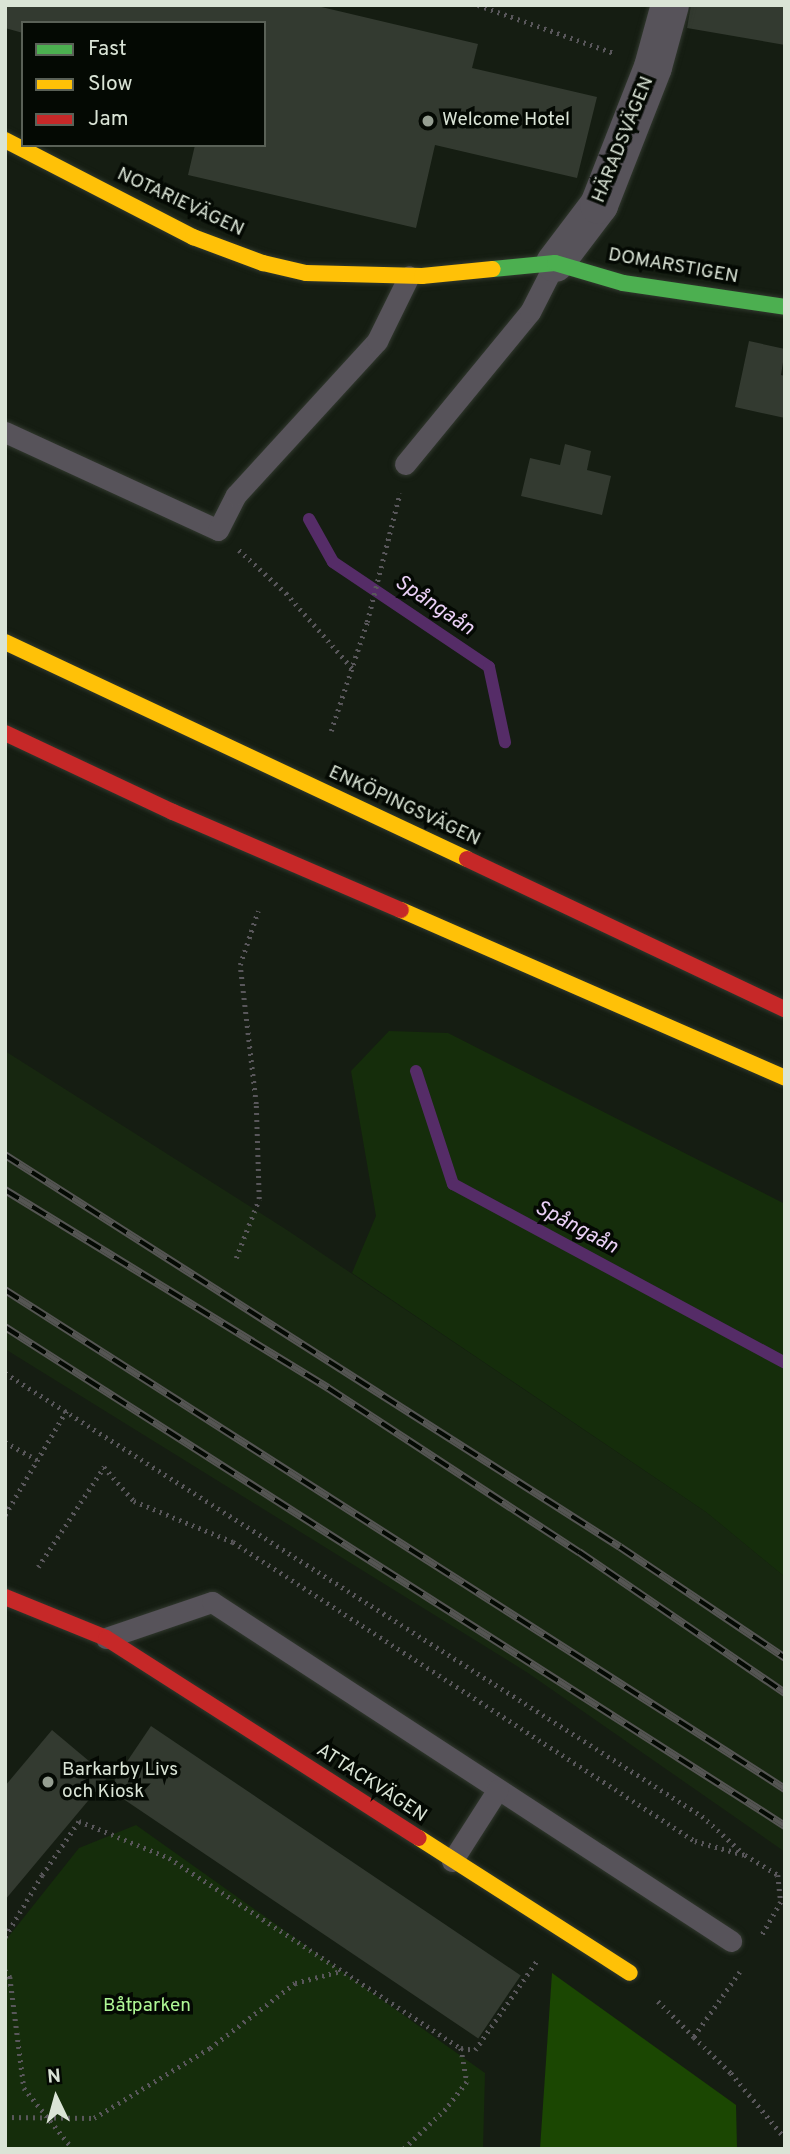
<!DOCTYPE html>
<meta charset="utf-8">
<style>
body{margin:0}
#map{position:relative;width:790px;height:2154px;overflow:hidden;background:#151d12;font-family:Overpass,sans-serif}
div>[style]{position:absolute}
.built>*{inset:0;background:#172710}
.green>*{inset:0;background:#152d0b}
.forest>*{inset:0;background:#1b4702}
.stream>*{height:12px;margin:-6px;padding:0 6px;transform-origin:6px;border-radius:6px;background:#552c67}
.building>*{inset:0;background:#333a30;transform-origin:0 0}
.path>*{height:4.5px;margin-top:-2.25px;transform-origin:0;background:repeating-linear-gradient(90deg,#59575b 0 2px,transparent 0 7px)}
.roads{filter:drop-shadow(0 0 2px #31382e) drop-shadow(0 0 2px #31382e)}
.lane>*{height:21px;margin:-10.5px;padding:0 10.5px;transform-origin:10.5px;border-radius:10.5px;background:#57535a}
.street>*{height:38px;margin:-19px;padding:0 19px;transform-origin:19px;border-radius:19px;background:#57535a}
.fast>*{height:16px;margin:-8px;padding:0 8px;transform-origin:8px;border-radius:8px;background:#4caf50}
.slow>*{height:16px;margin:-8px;padding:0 8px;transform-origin:8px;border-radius:8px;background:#ffc107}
.jam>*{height:16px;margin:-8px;padding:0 8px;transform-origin:8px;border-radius:8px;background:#c62828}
.rail>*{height:8px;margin-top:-4px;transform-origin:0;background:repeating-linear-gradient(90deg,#040903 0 16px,#555553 0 32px);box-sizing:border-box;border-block:2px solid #555553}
.dots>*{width:19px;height:19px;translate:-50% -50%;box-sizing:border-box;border:4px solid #040903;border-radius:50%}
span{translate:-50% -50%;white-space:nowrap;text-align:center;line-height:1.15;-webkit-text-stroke:7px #040903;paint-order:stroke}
.poi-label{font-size:19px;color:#dae4d6}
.left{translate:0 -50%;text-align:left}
.street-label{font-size:19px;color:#dae4d6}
.park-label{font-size:19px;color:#aff796}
.water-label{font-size:21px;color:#ebd1f7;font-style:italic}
.frame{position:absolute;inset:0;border:7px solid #dae4d6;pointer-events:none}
.legend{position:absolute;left:21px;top:21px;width:245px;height:126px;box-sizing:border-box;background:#040903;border:2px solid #5a6157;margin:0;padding:9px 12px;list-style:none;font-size:21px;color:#dae4d6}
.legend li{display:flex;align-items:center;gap:14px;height:35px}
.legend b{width:35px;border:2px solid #5a6157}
.north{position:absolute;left:21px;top:2063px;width:70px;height:70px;-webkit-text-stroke:5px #040903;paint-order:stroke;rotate:355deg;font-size:19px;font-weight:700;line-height:28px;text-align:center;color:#dae4d6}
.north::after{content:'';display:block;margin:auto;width:24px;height:32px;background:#dae4d6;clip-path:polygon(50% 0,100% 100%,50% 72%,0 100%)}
</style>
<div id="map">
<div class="built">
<i style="clip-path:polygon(5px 1051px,287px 1230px,706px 1512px,785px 1577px,785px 1852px,528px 1673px,5px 1349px)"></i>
</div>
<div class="green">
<i style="clip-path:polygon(389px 1031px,448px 1033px,785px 1204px,785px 1577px,706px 1512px,352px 1273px,376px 1216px,351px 1071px)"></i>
<i style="clip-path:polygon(136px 1825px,485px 2073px,483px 2149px,5px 2149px,5px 1941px,79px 1848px)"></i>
</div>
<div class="forest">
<i style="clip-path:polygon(552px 1973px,736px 2105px,737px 2149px,540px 2149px)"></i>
</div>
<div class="stream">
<i style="left:309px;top:519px;width:49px;rotate:60.8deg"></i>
<i style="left:333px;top:562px;width:188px;rotate:33.9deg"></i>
<i style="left:489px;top:667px;width:77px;rotate:78deg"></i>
<i style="left:416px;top:1071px;width:119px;rotate:71.9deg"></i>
<i style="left:453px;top:1184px;width:377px;rotate:28.3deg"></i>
</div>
<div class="building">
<i style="clip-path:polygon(5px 5px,313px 5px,478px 44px,472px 68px,597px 97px,577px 178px,435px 145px,416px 228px,188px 175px,195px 145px,264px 145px,264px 23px,23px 23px,23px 33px,5px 28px)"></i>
<i style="clip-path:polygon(691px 5px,785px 5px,785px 45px,687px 28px)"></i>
<i style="clip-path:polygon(749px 341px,785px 349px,781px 375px,785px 376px,785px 418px,735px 407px)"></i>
<i style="clip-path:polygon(565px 444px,591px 451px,587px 470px,611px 476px,602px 515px,521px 496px,530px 458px,560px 465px)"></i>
<i style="left:151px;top:1726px;width:446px;height:76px;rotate:34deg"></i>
<i style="clip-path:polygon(52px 1730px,108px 1777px,5px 1900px,5px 1786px)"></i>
</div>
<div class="path">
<i style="left:478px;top:5px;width:146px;rotate:19.5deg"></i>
<i style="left:239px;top:550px;width:64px;rotate:42.5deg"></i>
<i style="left:286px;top:593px;width:101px;rotate:48.6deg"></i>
<i style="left:331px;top:731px;width:115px;rotate:-71.7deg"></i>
<i style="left:367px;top:622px;width:133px;rotate:-75.7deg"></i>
<i style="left:236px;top:1258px;width:63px;rotate:-68.7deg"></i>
<i style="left:259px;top:1199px;width:95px;rotate:-91.8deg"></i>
<i style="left:256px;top:1104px;width:140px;rotate:-96.6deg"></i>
<i style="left:240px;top:965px;width:57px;rotate:-71.6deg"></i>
<i style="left:5px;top:1373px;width:826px;rotate:32.44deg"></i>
<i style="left:702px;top:1816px;width:55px;rotate:42.1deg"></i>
<i style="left:5px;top:1442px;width:37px;rotate:29deg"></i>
<i style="left:5px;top:1515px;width:121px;rotate:-59.6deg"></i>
<i style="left:38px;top:1567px;width:120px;rotate:-56.6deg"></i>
<i style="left:104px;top:1467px;width:45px;rotate:48.6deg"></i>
<i style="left:134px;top:1501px;width:107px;rotate:22.5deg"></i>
<i style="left:233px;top:1542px;width:550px;rotate:32.91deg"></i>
<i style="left:695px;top:1841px;width:52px;rotate:15.6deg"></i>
<i style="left:745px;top:1855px;width:39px;rotate:31deg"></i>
<i style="left:778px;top:1875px;width:27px;rotate:84deg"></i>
<i style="left:781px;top:1902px;width:40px;rotate:119.7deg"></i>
<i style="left:5px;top:1937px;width:72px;rotate:-59.2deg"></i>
<i style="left:42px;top:1875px;width:65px;rotate:-55.6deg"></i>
<i style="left:79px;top:1821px;width:97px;rotate:22.3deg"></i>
<i style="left:169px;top:1858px;width:348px;rotate:33.1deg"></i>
<i style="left:461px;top:2048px;width:35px;rotate:80deg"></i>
<i style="left:467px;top:2082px;width:34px;rotate:128deg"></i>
<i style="left:446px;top:2109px;width:58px;rotate:136.4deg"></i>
<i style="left:5px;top:1970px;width:9px;rotate:54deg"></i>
<i style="left:10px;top:1977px;width:112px;rotate:82.8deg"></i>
<i style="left:24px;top:2088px;width:78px;rotate:51.2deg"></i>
<i style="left:740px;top:1972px;width:80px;rotate:125.3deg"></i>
<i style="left:694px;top:2037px;width:52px;rotate:44.2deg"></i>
<i style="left:731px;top:2073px;width:85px;rotate:50.3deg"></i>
<i style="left:658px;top:2001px;width:51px;rotate:45deg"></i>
<i style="left:461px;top:2048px;width:14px;rotate:8deg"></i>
<i style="left:475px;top:2050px;width:111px;rotate:-55.3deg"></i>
<i style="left:5px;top:2117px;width:89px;rotate:0.6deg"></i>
<i style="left:94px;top:2118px;width:135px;rotate:-31.1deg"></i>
<i style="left:210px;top:2048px;width:107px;rotate:-37.4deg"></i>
<i style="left:295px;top:1983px;width:48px;rotate:-14.6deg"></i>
</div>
<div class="roads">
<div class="lane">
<i style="left:5px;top:432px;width:234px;rotate:24.7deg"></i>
<i style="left:218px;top:530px;width:39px;rotate:-63deg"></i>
<i style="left:236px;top:495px;width:209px;rotate:-47.5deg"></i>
<i style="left:377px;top:341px;width:72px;rotate:-63.8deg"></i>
<i style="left:405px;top:464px;width:197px;rotate:-50.6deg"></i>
<i style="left:530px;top:312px;width:55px;rotate:-63deg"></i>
<i style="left:106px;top:1638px;width:112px;rotate:-18.8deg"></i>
<i style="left:212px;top:1602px;width:620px;rotate:33.15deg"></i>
<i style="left:452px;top:1861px;width:85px;rotate:-57.4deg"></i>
</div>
<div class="street">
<i style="left:555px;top:263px;width:73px;rotate:-52.8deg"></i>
<i style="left:599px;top:205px;width:148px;rotate:-68.6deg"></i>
<i style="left:653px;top:67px;width:64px;rotate:-74.7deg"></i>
</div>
<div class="fast">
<i style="left:493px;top:269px;width:62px;rotate:-5.5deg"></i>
<i style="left:555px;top:263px;width:71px;rotate:16.4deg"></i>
<i style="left:623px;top:283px;width:164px;rotate:8.4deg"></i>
</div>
<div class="slow">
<i style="left:5px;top:140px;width:212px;rotate:27.3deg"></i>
<i style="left:193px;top:237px;width:75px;rotate:20.4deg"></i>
<i style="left:263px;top:263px;width:44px;rotate:13.1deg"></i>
<i style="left:306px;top:273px;width:116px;rotate:1.5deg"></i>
<i style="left:422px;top:276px;width:71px;rotate:-5.6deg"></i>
<i style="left:5px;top:642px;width:510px;rotate:25.16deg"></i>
<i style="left:401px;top:910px;width:419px;rotate:23.6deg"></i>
<i style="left:419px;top:1838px;width:250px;rotate:32.6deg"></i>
</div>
<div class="jam">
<i style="left:5px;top:733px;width:186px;rotate:25.2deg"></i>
<i style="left:173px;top:812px;width:248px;rotate:23.3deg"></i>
<i style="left:467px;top:859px;width:352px;rotate:25.3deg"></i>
<i style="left:5px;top:1597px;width:109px;rotate:22.1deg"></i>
<i style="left:106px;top:1638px;width:371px;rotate:32.6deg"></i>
</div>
</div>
<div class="rail">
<i style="left:5px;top:1155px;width:729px;rotate:32.51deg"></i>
<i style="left:620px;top:1547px;width:199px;rotate:33.9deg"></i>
<i style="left:5px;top:1190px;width:379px;rotate:31.5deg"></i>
<i style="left:328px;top:1388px;width:300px;rotate:33.2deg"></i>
<i style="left:579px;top:1552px;width:250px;rotate:34.4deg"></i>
<i style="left:5px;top:1290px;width:926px;rotate:32.61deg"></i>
<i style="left:5px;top:1327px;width:926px;rotate:32.61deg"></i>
</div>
<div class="dots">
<i style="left:428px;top:121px;background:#959e91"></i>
<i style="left:48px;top:1782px;background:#959e91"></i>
</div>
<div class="poi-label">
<span class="left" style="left:442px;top:121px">Welcome Hotel</span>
<span class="left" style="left:62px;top:1782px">Barkarby Livs<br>och Kiosk</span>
</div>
<div class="street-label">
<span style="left:624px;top:140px;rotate:-68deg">HÄRADSVÄGEN</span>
<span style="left:180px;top:203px;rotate:25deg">NOTARIEVÄGEN</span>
<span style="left:673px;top:267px;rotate:10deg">DOMARSTIGEN</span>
<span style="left:404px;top:807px;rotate:25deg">ENKÖPINGSVÄGEN</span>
<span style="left:371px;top:1784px;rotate:33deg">ATTACKVÄGEN</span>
</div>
<div class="park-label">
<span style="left:147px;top:2007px">Båtparken</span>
</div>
<div class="water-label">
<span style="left:434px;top:606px;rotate:34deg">Spångaån</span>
<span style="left:576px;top:1228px;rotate:28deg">Spångaån</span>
</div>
<div class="frame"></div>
<ul class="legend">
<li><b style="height:9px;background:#4caf50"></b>Fast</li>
<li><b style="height:9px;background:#ffc107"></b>Slow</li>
<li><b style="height:9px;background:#c62828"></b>Jam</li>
</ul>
<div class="north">N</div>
</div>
